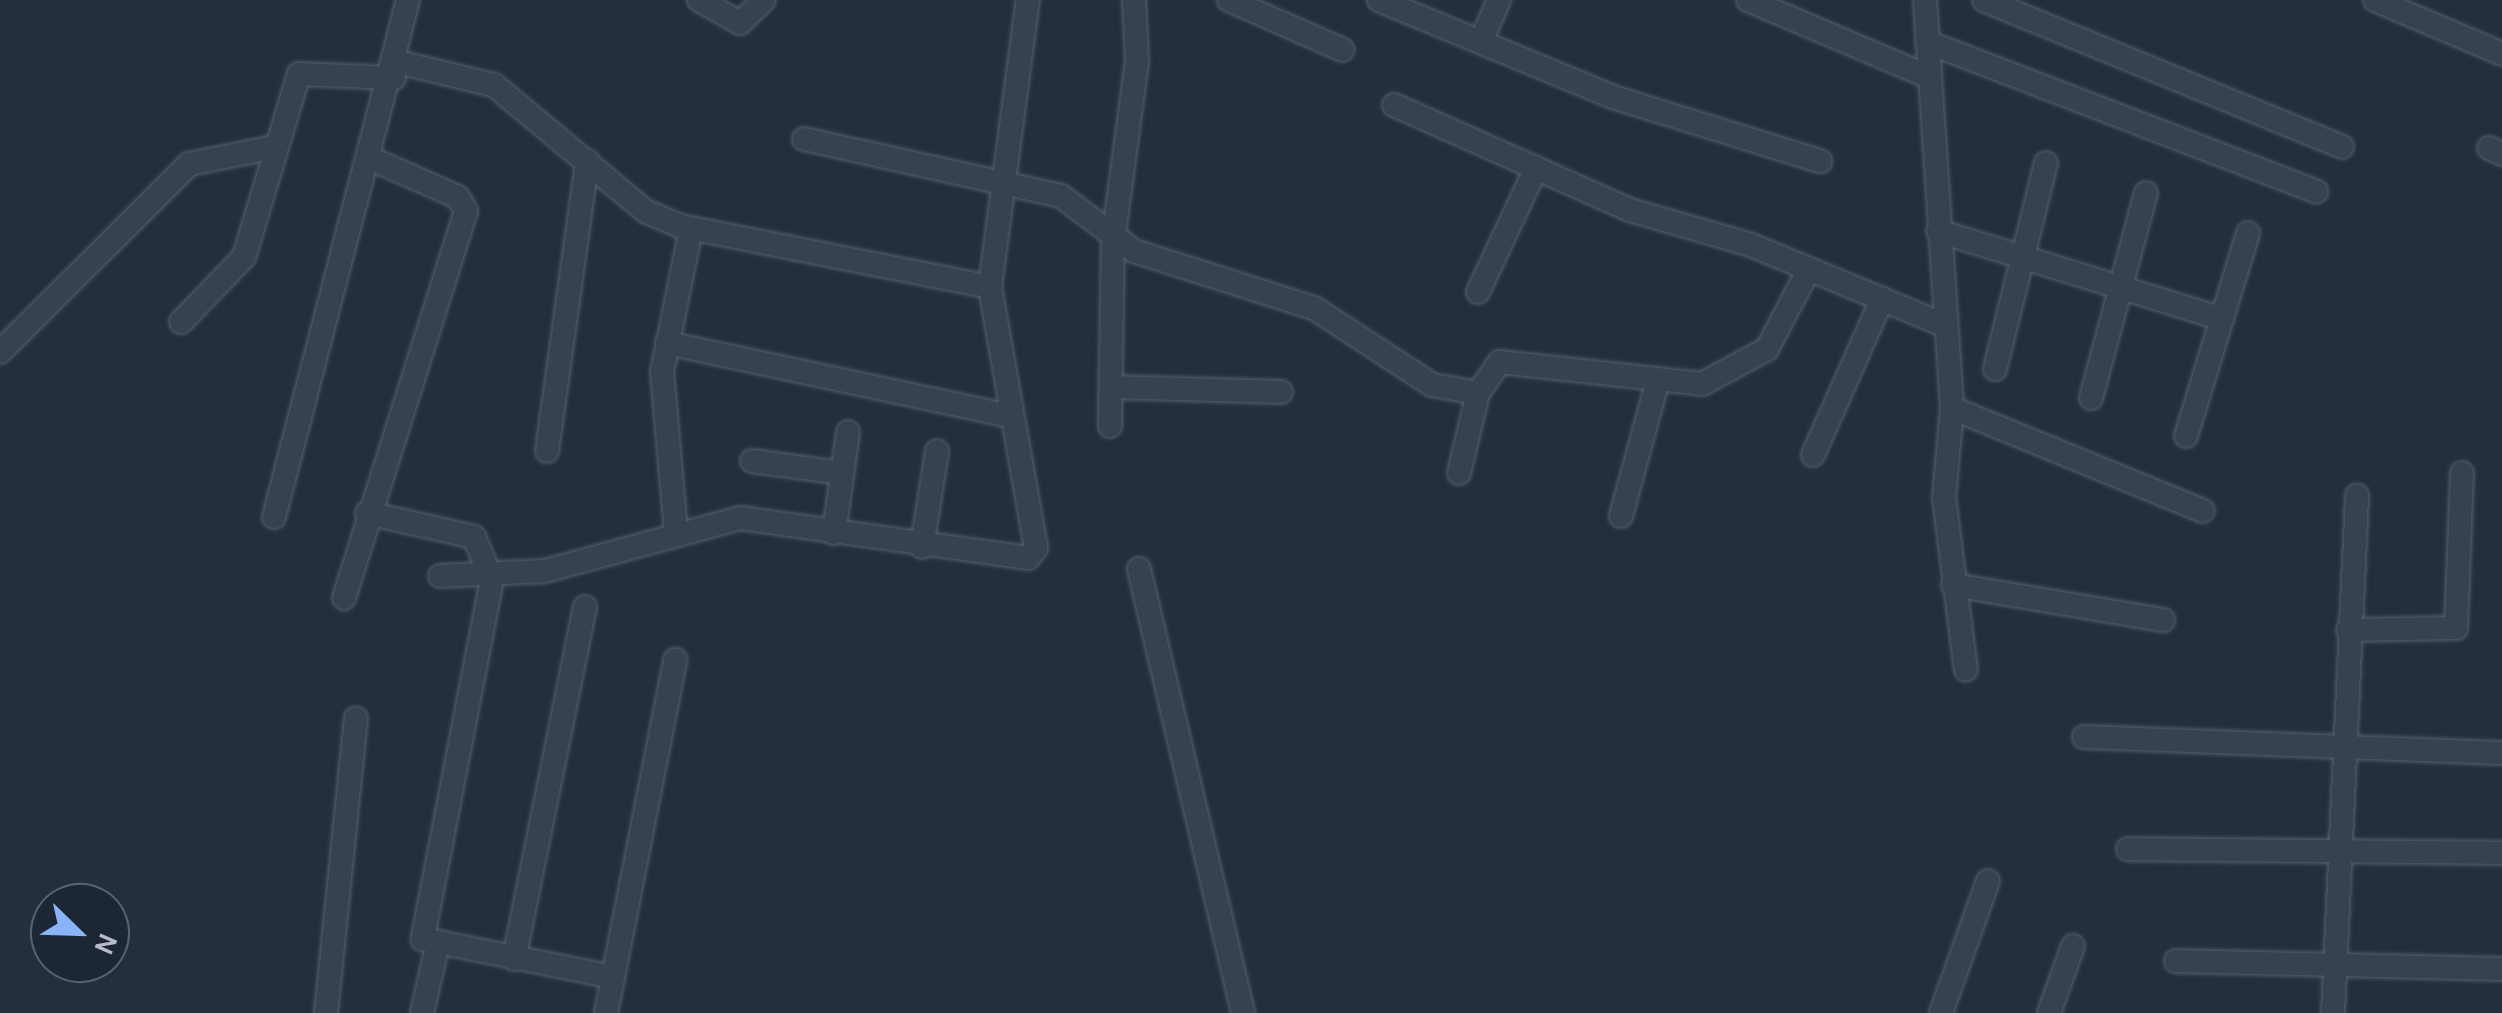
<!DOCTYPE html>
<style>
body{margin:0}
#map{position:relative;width:2502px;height:1013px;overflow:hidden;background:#242f3e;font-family:Karla,sans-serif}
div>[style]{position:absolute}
.roads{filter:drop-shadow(0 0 2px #565f6c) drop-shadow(0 0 2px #565f6c)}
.minor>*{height:22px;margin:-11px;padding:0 11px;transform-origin:11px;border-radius:11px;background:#38414e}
span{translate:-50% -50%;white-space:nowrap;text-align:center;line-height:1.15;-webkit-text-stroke:8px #1d2633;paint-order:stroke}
.north{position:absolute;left:30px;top:883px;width:100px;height:100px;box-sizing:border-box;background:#1d2633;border:2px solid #59626f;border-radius:50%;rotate:113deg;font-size:28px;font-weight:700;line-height:40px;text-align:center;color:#b4bcc9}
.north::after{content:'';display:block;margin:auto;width:35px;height:45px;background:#8ab4f8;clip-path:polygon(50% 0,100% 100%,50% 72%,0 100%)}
</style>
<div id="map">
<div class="roads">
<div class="minor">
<i style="left:699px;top:0;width:47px;rotate:29.3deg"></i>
<i style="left:740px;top:23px;width:33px;rotate:-44deg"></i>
<i style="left:1229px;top:0;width:124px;rotate:23.7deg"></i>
<i style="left:1379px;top:0;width:256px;rotate:22.5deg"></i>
<i style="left:1616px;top:98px;width:214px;rotate:17.2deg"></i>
<i style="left:1748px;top:0;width:197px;rotate:23deg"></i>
<i style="left:1925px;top:0;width:409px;rotate:86.2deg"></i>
<i style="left:1952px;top:408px;width:89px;rotate:95.1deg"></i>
<i style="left:1944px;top:497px;width:174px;rotate:82.8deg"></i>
<i style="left:1984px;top:0;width:387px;rotate:22.3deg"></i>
<i style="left:2375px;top:0;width:138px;rotate:23deg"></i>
<i style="left:1481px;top:41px;width:45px;rotate:-66.3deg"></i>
<i style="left:1927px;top:42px;width:417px;rotate:21deg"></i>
<i style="left:398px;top:62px;width:99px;rotate:13.5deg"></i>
<i style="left:494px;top:85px;width:197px;rotate:39.8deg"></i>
<i style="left:645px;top:211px;width:38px;rotate:23deg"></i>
<i style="left:680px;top:226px;width:316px;rotate:11.1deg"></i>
<i style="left:1394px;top:105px;width:258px;rotate:24deg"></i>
<i style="left:1630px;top:210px;width:126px;rotate:16.1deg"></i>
<i style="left:1751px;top:245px;width:209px;rotate:22.5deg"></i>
<i style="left:804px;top:139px;width:263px;rotate:12.5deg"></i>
<i style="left:1061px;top:196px;width:91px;rotate:37deg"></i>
<i style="left:1134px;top:251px;width:189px;rotate:17.6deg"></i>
<i style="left:1314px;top:308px;width:141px;rotate:33.1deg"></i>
<i style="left:1432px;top:385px;width:47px;rotate:9.9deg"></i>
<i style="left:2489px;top:148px;width:14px;rotate:25deg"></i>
<i style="left:1938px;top:231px;width:297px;rotate:17.2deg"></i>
<i style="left:1478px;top:292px;width:137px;rotate:-64.9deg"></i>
<i style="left:181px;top:322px;width:91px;rotate:-45.9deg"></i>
<i style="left:244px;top:257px;width:191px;rotate:-73.3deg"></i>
<i style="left:299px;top:74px;width:95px;rotate:2.4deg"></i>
<i style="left:667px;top:343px;width:352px;rotate:12deg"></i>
<i style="left:0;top:352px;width:267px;rotate:-44.8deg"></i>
<i style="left:189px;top:164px;width:88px;rotate:-11.2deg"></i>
<i style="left:1995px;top:369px;width:212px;rotate:-76.1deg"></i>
<i style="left:1111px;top:387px;width:170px;rotate:1.7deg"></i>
<i style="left:2091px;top:398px;width:212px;rotate:-75deg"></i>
<i style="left:1952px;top:408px;width:271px;rotate:22.3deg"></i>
<i style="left:1110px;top:426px;width:185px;rotate:-89.1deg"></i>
<i style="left:1113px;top:241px;width:181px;rotate:-82.4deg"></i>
<i style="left:1137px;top:62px;width:62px;rotate:-92.8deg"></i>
<i style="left:2186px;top:436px;width:212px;rotate:-73deg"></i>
<i style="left:547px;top:451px;width:293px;rotate:-82.1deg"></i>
<i style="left:1813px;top:455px;width:171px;rotate:-66.1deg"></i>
<i style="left:752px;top:461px;width:91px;rotate:7.6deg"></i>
<i style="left:1459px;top:473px;width:82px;rotate:-76.6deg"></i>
<i style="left:1478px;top:393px;width:38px;rotate:-55deg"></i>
<i style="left:1500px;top:362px;width:203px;rotate:6.2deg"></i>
<i style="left:1702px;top:384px;width:74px;rotate:-28.3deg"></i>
<i style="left:1767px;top:349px;width:90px;rotate:-62.3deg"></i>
<i style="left:367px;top:513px;width:110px;rotate:12.6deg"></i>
<i style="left:474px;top:537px;width:46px;rotate:66.8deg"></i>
<i style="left:492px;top:579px;width:367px;rotate:100.9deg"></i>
<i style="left:423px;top:939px;width:194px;rotate:11.3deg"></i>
<i style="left:1621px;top:516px;width:141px;rotate:-74.8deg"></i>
<i style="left:274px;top:517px;width:534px;rotate:-75.47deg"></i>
<i style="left:676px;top:532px;width:161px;rotate:-95deg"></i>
<i style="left:662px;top:372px;width:146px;rotate:-78.5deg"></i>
<i style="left:834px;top:533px;width:102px;rotate:-82.1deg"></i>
<i style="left:922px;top:547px;width:97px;rotate:-81.1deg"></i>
<i style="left:1139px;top:569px;width:456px;rotate:76.8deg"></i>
<i style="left:440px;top:576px;width:105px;rotate:-2.7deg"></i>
<i style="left:545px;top:571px;width:202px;rotate:-15.2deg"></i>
<i style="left:740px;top:518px;width:291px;rotate:7.9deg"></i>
<i style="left:1028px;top:558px;width:13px;rotate:-51deg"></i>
<i style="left:1036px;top:548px;width:265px;rotate:-100deg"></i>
<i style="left:990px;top:287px;width:290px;rotate:-82.5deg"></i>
<i style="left:1953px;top:585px;width:213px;rotate:9.5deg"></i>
<i style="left:344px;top:598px;width:406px;rotate:-72.5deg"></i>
<i style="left:466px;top:211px;width:16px;rotate:-120deg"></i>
<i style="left:458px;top:197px;width:94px;rotate:-156.2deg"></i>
<i style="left:2348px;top:630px;width:108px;rotate:-1.1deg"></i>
<i style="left:2456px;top:628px;width:155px;rotate:-87.8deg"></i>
<i style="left:2084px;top:737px;width:418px;rotate:2.2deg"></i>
<i style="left:2128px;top:849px;width:374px;rotate:0.6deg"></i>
<i style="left:514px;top:959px;width:359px;rotate:-78.6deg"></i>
<i style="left:2176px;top:961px;width:326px;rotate:1.4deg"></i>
<i style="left:326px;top:1013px;width:296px;rotate:-84.2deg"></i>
<i style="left:422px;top:1013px;width:68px;rotate:-77.2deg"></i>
<i style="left:606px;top:1013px;width:360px;rotate:-78.9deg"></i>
<i style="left:1941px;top:1013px;width:140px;rotate:-70.4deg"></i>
<i style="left:2049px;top:1013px;width:71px;rotate:-70.3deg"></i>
<i style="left:2333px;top:1013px;width:518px;rotate:-87.34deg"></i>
</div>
</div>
<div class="north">N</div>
</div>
